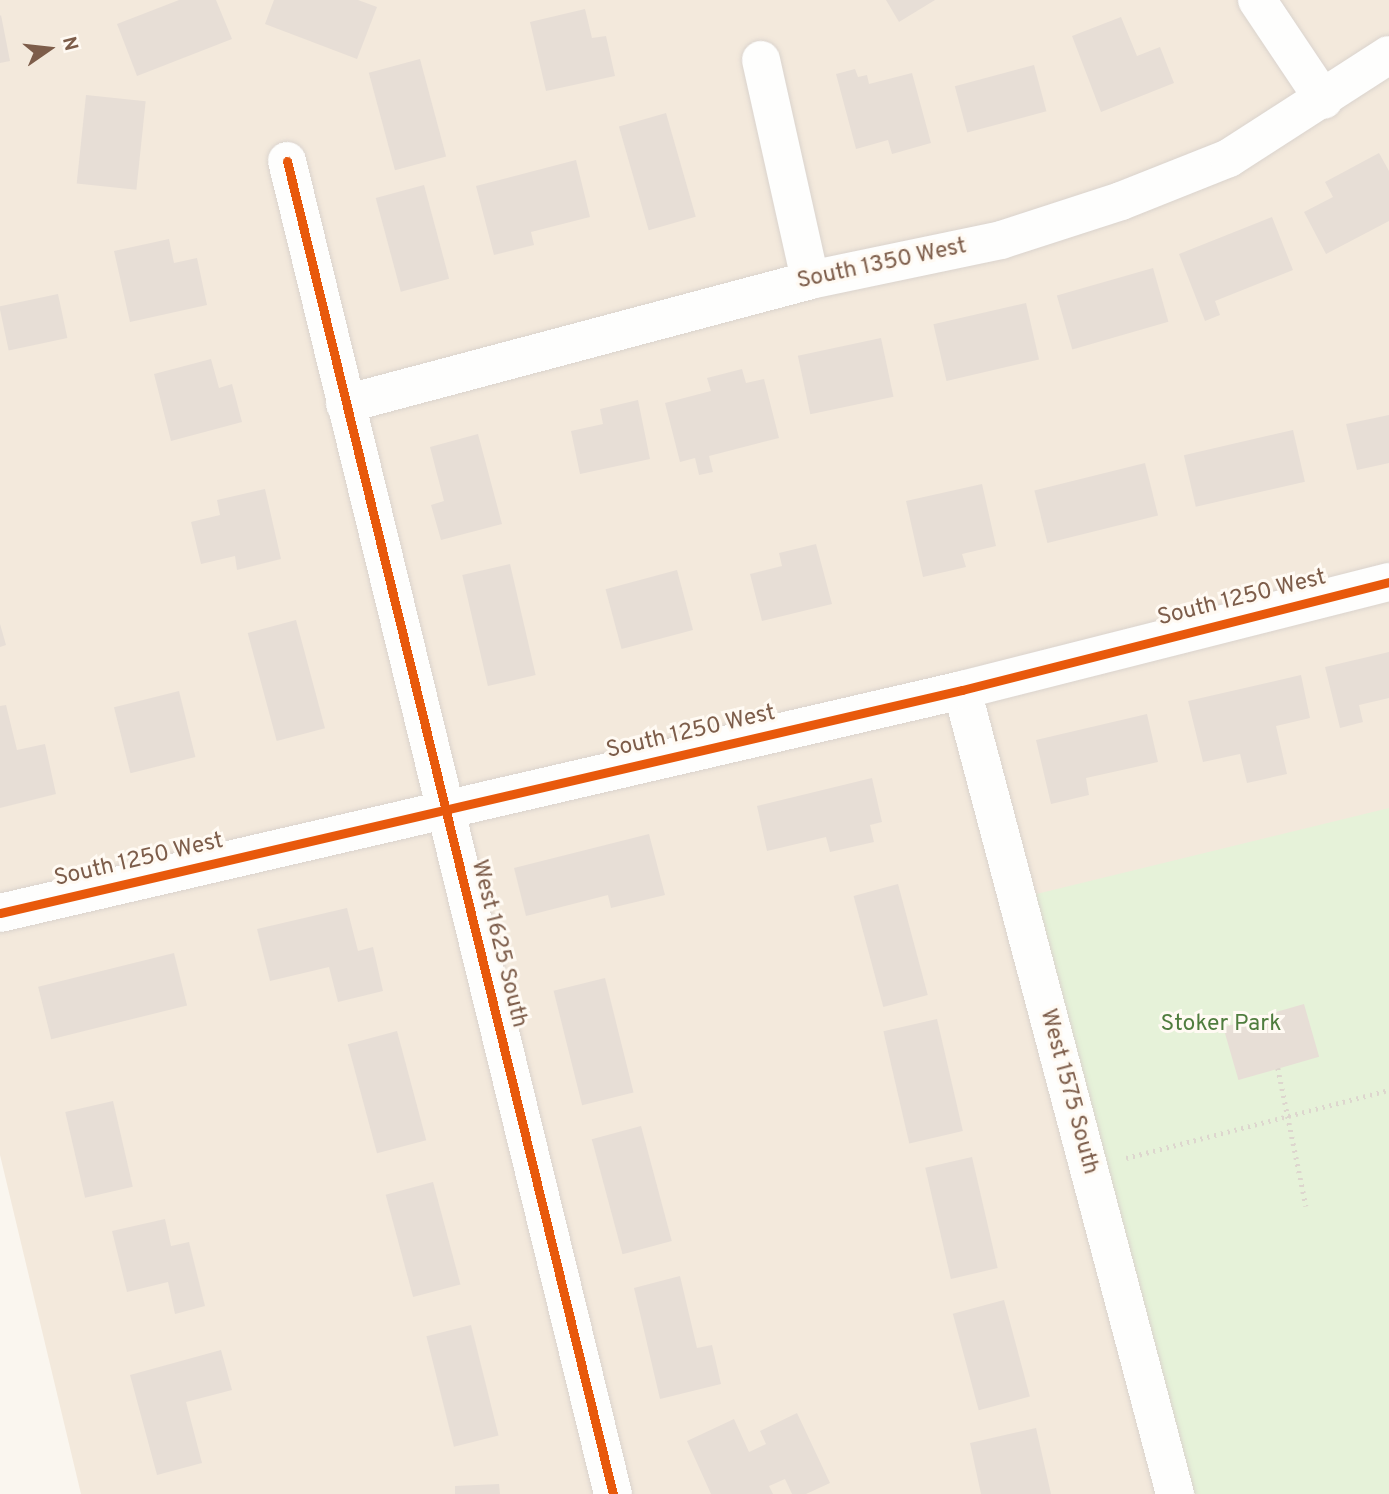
<!DOCTYPE html>
<style>
body{margin:0}
#map{position:relative;width:1389px;height:1494px;overflow:hidden;background:#faf6ef;font-family:Overpass,sans-serif}
div>[style]{position:absolute}
.residential>*{inset:0;background:#f3e9dc}
.green>*{inset:0;background:#e6f2d9}
.building>*{inset:0;background:#e7ded6;transform-origin:0 0}
.path>*{height:4.5px;margin-top:-2.25px;transform-origin:0;background:repeating-linear-gradient(90deg,#ddd6ce 0 2px,transparent 0 7px)}
.roads{filter:drop-shadow(0 0 2px #dad3cd) drop-shadow(0 0 2px #dad3cd)}
.minor>*{height:38px;margin:-19px;padding:0 19px;transform-origin:19px;border-radius:19px;background:#fefefd}
.cycleway>*{height:9px;margin:-4.5px;padding:0 4.5px;transform-origin:4.5px;border-radius:4.5px;background:#e8590c}
span{translate:-50% -50%;white-space:nowrap;text-align:center;line-height:1.15;-webkit-text-stroke:6px #fffaf3;paint-order:stroke}
.street-label{font-size:23px;color:#7d5d4a}
.park-label{font-size:23px;color:#4f7d3e}
.north{position:absolute;left:14px;top:14px;width:70px;height:70px;-webkit-text-stroke:5px #fffaf3;paint-order:stroke;rotate:76deg;font-size:19px;font-weight:700;line-height:28px;text-align:center;color:#7d5d4a}
.north::after{content:'';display:block;margin:auto;width:24px;height:32px;background:#7d5d4a;clip-path:polygon(50% 0,100% 100%,50% 72%,0 100%)}
</style>
<div id="map">
<div class="residential">
<i style="clip-path:polygon(0 0,1389px 0,1389px 1494px,81px 1494px,0 1155px)"></i>
</div>
<div class="green">
<i style="clip-path:polygon(1389px 808px,1389px 1494px,1167px 1494px,1016px 899px)"></i>
</div>
<div class="building">
<i style="clip-path:polygon(179px 0,216px 0,232px 39px,137px 76px,117px 24px)"></i>
<i style="clip-path:polygon(274px 0,358px 0,377px 7px,357px 59px,265px 24px)"></i>
<i style="clip-path:polygon(886px 0,935px 0,899px 22px)"></i>
<i style="clip-path:polygon(585px 9px,592px 38px,606px 36px,615px 76px,546px 91px,530px 22px)"></i>
<i style="clip-path:polygon(1px 15px,10px 61px,0 63px,0 16px)"></i>
<i style="clip-path:polygon(1121px 17px,1137px 56px,1160px 47px,1174px 83px,1101px 112px,1072px 36px)"></i>
<i style="left:420px;top:59px;width:101px;height:53px;rotate:75deg"></i>
<i style="left:1034px;top:65px;width:48px;height:82px;rotate:75deg"></i>
<i style="clip-path:polygon(855px 69px,858px 77px,867px 75px,869px 84px,912px 73px,931px 143px,892px 154px,888px 140px,856px 149px,836px 74px)"></i>
<i style="left:86px;top:95px;width:60px;height:89px;rotate:6deg"></i>
<i style="left:666px;top:113px;width:108px;height:49px;rotate:74deg"></i>
<i style="clip-path:polygon(1379px 153px,1389px 171px,1389px 221px,1326px 254px,1304px 212px,1333px 197px,1325px 182px)"></i>
<i style="clip-path:polygon(576px 160px,590px 217px,531px 232px,534px 245px,494px 255px,476px 186px)"></i>
<i style="left:424px;top:185px;width:97px;height:50px;rotate:75deg"></i>
<i style="clip-path:polygon(1272px 217px,1293px 270px,1215px 301px,1220px 315px,1205px 321px,1179px 254px)"></i>
<i style="clip-path:polygon(169px 239px,174px 263px,197px 258px,207px 305px,130px 322px,114px 251px)"></i>
<i style="left:1153px;top:268px;width:56px;height:100px;rotate:74deg"></i>
<i style="left:58px;top:294px;width:45px;height:60px;rotate:78deg"></i>
<i style="left:1026px;top:303px;width:58px;height:95px;rotate:77deg"></i>
<i style="left:881px;top:338px;width:60px;height:85px;rotate:78deg"></i>
<i style="clip-path:polygon(211px 359px,219px 388px,232px 384px,242px 422px,171px 441px,154px 374px)"></i>
<i style="clip-path:polygon(742px 369px,746px 383px,764px 379px,779px 438px,709px 456px,713px 472px,699px 475px,695px 458px,680px 462px,665px 403px,711px 391px,707px 378px)"></i>
<i style="clip-path:polygon(638px 400px,650px 459px,580px 474px,571px 431px,603px 424px,600px 409px)"></i>
<i style="clip-path:polygon(1389px 415px,1389px 463px,1357px 470px,1346px 424px)"></i>
<i style="left:1293px;top:430px;width:53px;height:112px;rotate:77deg"></i>
<i style="clip-path:polygon(478px 434px,502px 524px,441px 540px,431px 505px,444px 501px,430px 447px)"></i>
<i style="left:1145px;top:463px;width:54px;height:114px;rotate:76deg"></i>
<i style="clip-path:polygon(982px 484px,996px 546px,962px 554px,966px 567px,923px 577px,906px 501px)"></i>
<i style="clip-path:polygon(265px 489px,281px 559px,237px 570px,235px 556px,201px 564px,191px 522px,220px 515px,217px 500px)"></i>
<i style="clip-path:polygon(816px 544px,832px 604px,762px 621px,750px 574px,782px 566px,779px 553px)"></i>
<i style="left:510px;top:564px;width:114px;height:49px;rotate:77deg"></i>
<i style="left:677px;top:570px;width:62px;height:74px;rotate:75deg"></i>
<i style="left:296px;top:620px;width:112px;height:50px;rotate:75deg"></i>
<i style="clip-path:polygon(0 624px,6px 645px,0 647px)"></i>
<i style="clip-path:polygon(1389px 652px,1389px 698px,1359px 705px,1363px 722px,1340px 728px,1325px 667px)"></i>
<i style="clip-path:polygon(1301px 675px,1310px 718px,1276px 726px,1287px 774px,1247px 783px,1240px 754px,1203px 762px,1188px 701px)"></i>
<i style="left:179px;top:691px;width:68px;height:67px;rotate:76deg"></i>
<i style="clip-path:polygon(6px 705px,17px 750px,45px 744px,56px 794px,0 808px,0 706px)"></i>
<i style="clip-path:polygon(1147px 714px,1158px 762px,1086px 778px,1089px 795px,1051px 804px,1036px 740px)"></i>
<i style="clip-path:polygon(872px 778px,882px 822px,870px 825px,874px 842px,830px 852px,826px 837px,767px 851px,757px 806px)"></i>
<i style="clip-path:polygon(649px 834px,665px 895px,611px 908px,608px 895px,526px 916px,514px 868px)"></i>
<i style="left:898px;top:884px;width:115px;height:46px;rotate:75deg"></i>
<i style="clip-path:polygon(347px 908px,358px 951px,373px 947px,383px 991px,338px 1002px,329px 967px,270px 981px,257px 929px)"></i>
<i style="left:174px;top:953px;width:54px;height:140px;rotate:76deg"></i>
<i style="left:605px;top:978px;width:118px;height:53px;rotate:76deg"></i>
<i style="left:1304px;top:1004px;width:55px;height:84px;rotate:74deg"></i>
<i style="left:937px;top:1019px;width:115px;height:55px;rotate:77deg"></i>
<i style="left:397px;top:1031px;width:113px;height:51px;rotate:75deg"></i>
<i style="left:113px;top:1101px;width:88px;height:49px;rotate:77deg"></i>
<i style="left:641px;top:1126px;width:119px;height:51px;rotate:75deg"></i>
<i style="left:972px;top:1157px;width:114px;height:48px;rotate:77deg"></i>
<i style="left:433px;top:1182px;width:106px;height:49px;rotate:75deg"></i>
<i style="clip-path:polygon(165px 1219px,171px 1246px,189px 1242px,205px 1306px,175px 1314px,168px 1282px,127px 1292px,112px 1231px)"></i>
<i style="clip-path:polygon(680px 1276px,697px 1348px,712px 1345px,721px 1384px,660px 1399px,634px 1288px)"></i>
<i style="left:1004px;top:1300px;width:100px;height:53px;rotate:75deg"></i>
<i style="left:471px;top:1325px;width:114px;height:46px;rotate:76deg"></i>
<i style="clip-path:polygon(221px 1350px,232px 1390px,186px 1402px,202px 1463px,157px 1475px,130px 1375px)"></i>
<i style="clip-path:polygon(797px 1413px,830px 1483px,806px 1494px,792px 1494px,785px 1479px,769px 1486px,773px 1494px,711px 1494px,687px 1441px,734px 1419px,749px 1452px,766px 1444px,760px 1431px)"></i>
<i style="clip-path:polygon(1036px 1428px,1051px 1494px,981px 1494px,970px 1443px)"></i>
<i style="clip-path:polygon(499px 1484px,500px 1494px,455px 1494px,455px 1486px)"></i>
</div>
<div class="path">
<i style="left:1278px;top:1068px;width:141px;rotate:78.5deg"></i>
<i style="left:1126px;top:1158px;width:272px;rotate:-14.5deg"></i>
</div>
<div class="roads">
<div class="minor">
<i style="left:1257px;top:0;width:120px;rotate:56.2deg"></i>
<i style="left:761px;top:60px;width:225px;rotate:77.4deg"></i>
<i style="left:287px;top:161px;width:1372px;rotate:76.26deg"></i>
<i style="left:345px;top:404px;width:481px;rotate:-14.9deg"></i>
<i style="left:810px;top:280px;width:195px;rotate:-11.8deg"></i>
<i style="left:1001px;top:240px;width:126px;rotate:-18deg"></i>
<i style="left:1121px;top:201px;width:116px;rotate:-21.7deg"></i>
<i style="left:1229px;top:158px;width:190px;rotate:-32.8deg"></i>
<i style="left:962px;top:690px;width:832px;rotate:75.16deg"></i>
<i style="left:0;top:913px;width:988px;rotate:-13.05deg"></i>
<i style="left:962px;top:690px;width:440px;rotate:-14.2deg"></i>
</div>
</div>
<div class="cycleway">
<i style="left:287px;top:161px;width:1372px;rotate:76.26deg"></i>
<i style="left:0;top:913px;width:988px;rotate:-13.05deg"></i>
<i style="left:962px;top:690px;width:440px;rotate:-14.2deg"></i>
</div>
<div class="street-label">
<span style="left:882px;top:265px;rotate:-12deg">South 1350 West</span>
<span style="left:1242px;top:599px;rotate:-14deg">South 1250 West</span>
<span style="left:691px;top:733px;rotate:-13deg">South 1250 West</span>
<span style="left:139px;top:861px;rotate:-13deg">South 1250 West</span>
<span style="left:498px;top:944px;rotate:76deg">West 1625 South</span>
<span style="left:1068px;top:1092px;rotate:75deg">West 1575 South</span>
</div>
<div class="park-label">
<span style="left:1221px;top:1025px">Stoker Park</span>
</div>
<div class="north">N</div>
</div>
